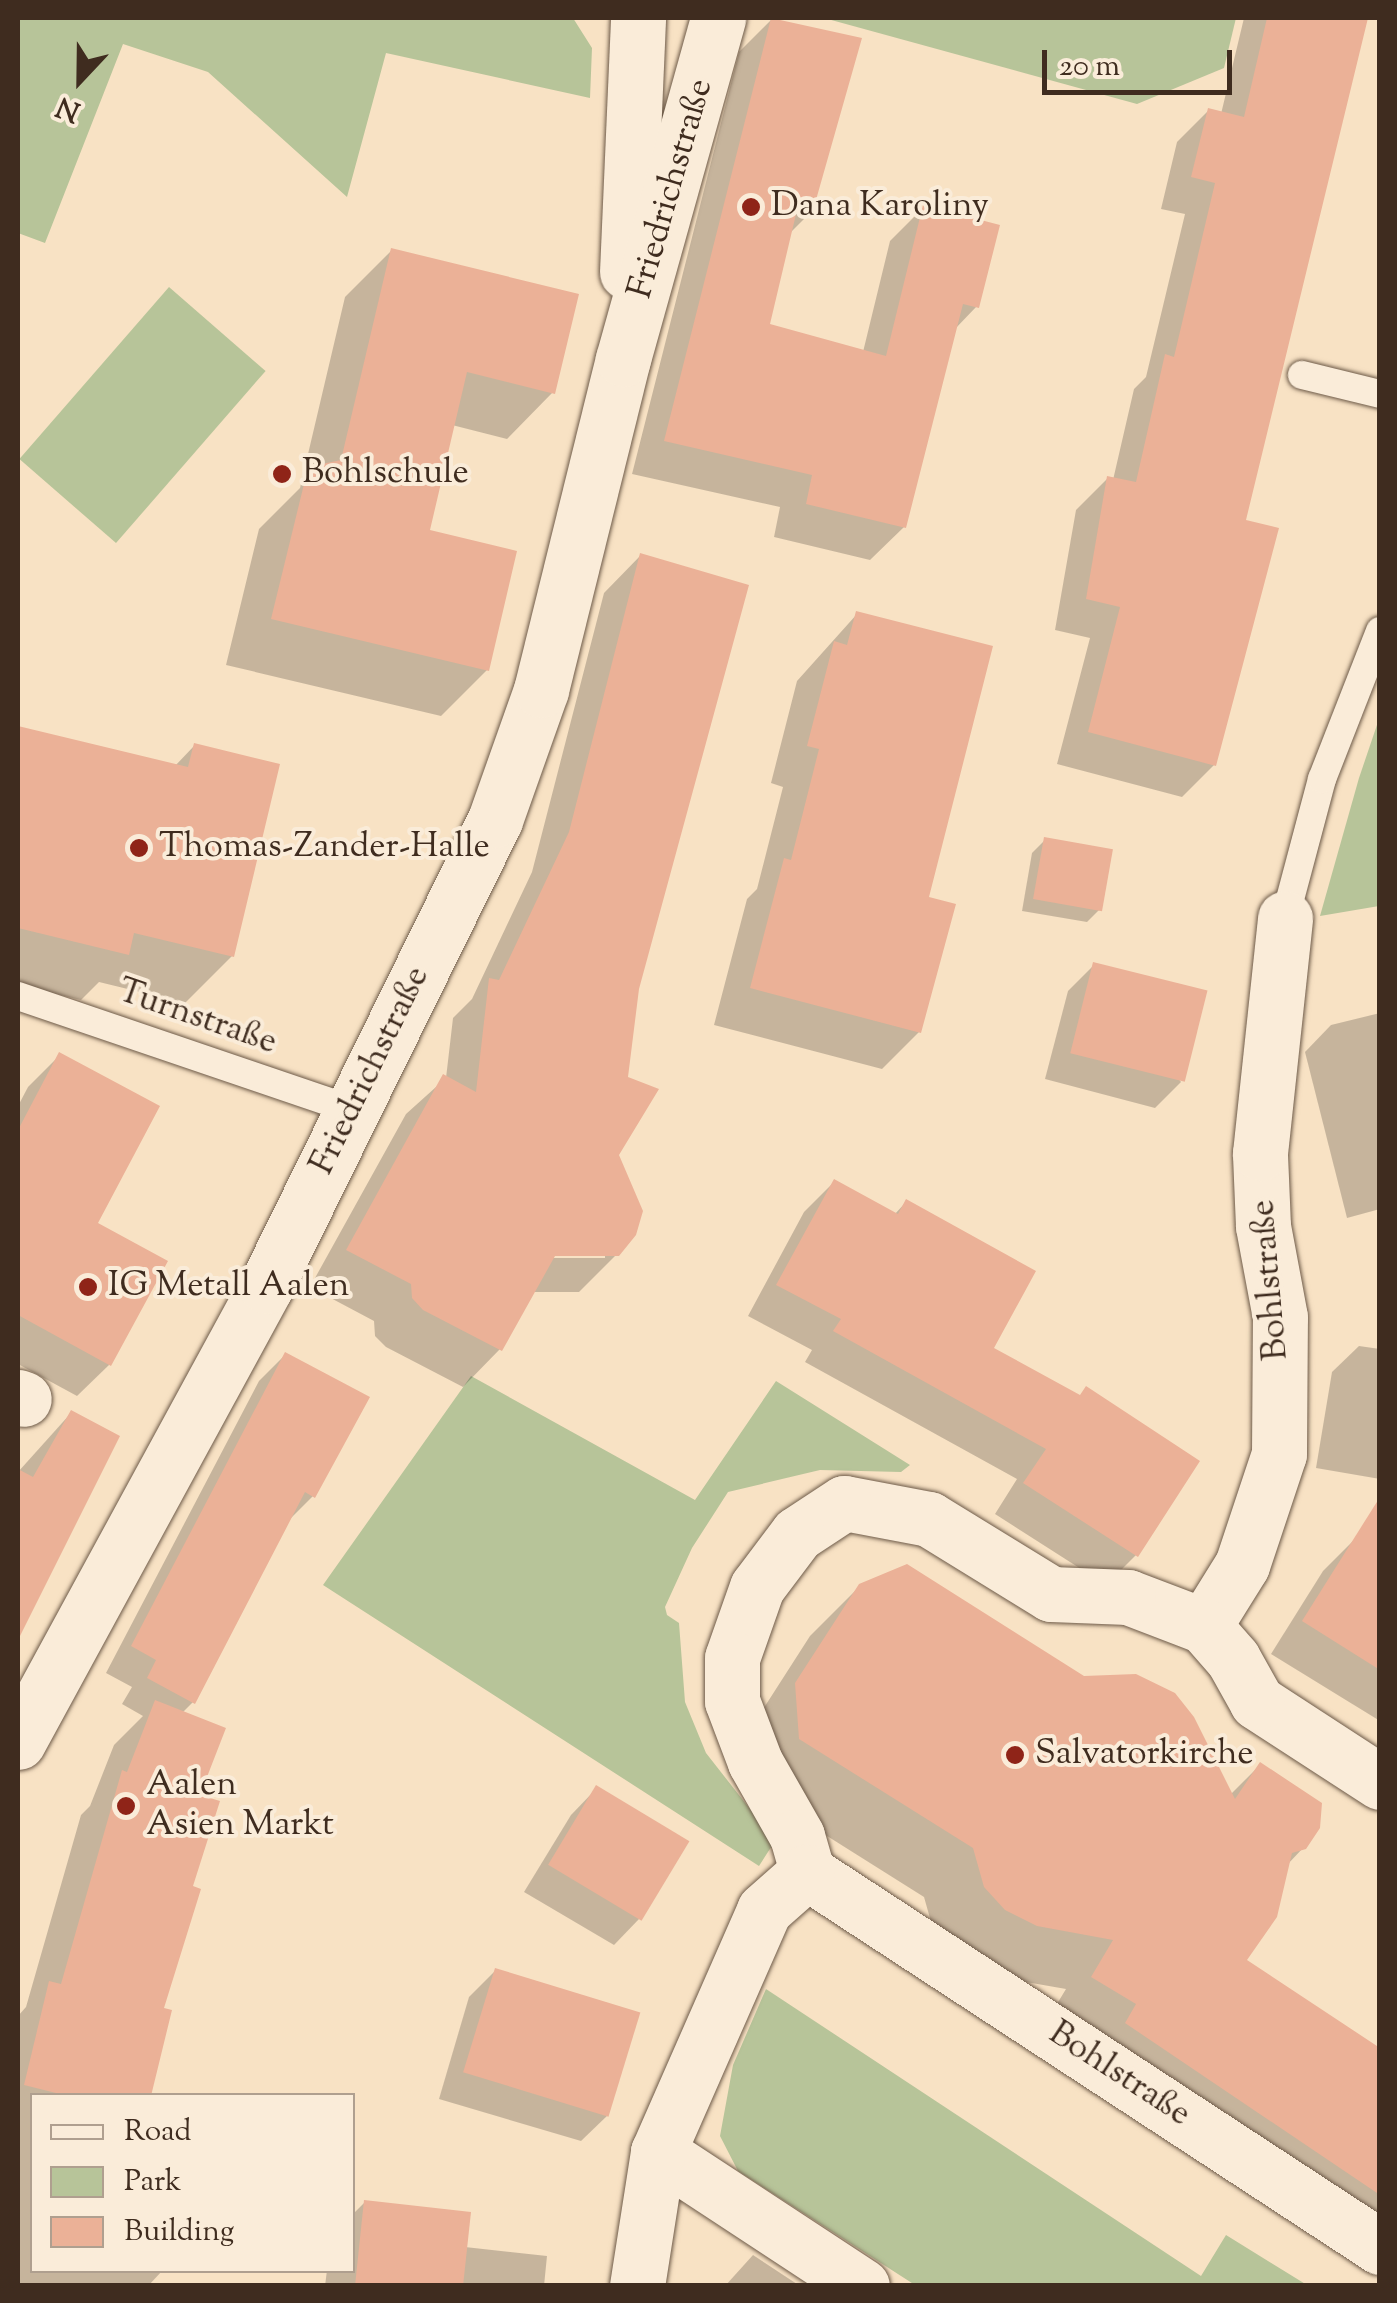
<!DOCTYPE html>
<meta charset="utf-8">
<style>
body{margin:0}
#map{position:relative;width:1397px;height:2303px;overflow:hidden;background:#f8e2c4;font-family:"Sorts Mill Goudy",serif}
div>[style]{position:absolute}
.green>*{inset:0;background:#b7c499;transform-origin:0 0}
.shadow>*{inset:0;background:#0003}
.building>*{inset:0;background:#ebb197;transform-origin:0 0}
.roads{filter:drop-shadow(0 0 2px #6d5a48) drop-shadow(0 0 2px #6d5a48)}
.service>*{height:28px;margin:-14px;padding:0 14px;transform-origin:14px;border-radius:14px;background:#faecd9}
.minor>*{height:55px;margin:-27.5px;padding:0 27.5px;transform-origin:27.5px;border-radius:27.5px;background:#faecd9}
.secondary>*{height:55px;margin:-27.5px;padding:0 27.5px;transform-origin:27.5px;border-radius:27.5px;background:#faecd9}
.dots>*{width:28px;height:28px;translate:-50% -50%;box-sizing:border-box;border:5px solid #faecd9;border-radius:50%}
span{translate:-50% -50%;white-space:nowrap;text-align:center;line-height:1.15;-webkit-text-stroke:8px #faecd9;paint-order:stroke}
.street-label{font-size:35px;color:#3f2c1f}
.poi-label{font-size:35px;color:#3f2c1f}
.left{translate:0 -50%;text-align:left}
.frame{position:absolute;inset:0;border:20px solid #3f2c1f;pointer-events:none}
.legend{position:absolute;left:30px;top:2093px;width:325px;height:180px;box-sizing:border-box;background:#faecd9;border:2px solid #af9f8f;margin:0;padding:12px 18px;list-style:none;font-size:30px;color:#3f2c1f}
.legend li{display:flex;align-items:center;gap:20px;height:50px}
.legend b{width:50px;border:2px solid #af9f8f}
.north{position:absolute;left:30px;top:30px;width:100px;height:100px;-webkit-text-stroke:8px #faecd9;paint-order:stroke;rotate:202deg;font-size:28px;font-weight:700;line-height:40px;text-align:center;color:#3f2c1f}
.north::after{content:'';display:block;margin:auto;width:35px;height:45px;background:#3f2c1f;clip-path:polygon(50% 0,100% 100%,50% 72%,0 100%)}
.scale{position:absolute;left:1042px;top:50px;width:190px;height:45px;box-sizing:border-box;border:5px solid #3f2c1f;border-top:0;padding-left:12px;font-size:30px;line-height:35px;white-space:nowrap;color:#3f2c1f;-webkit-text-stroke:8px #faecd9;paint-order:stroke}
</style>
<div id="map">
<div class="green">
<i style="clip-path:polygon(18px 18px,573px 18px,592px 48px,590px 98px,386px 53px,347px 197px,208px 72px,123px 44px,45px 243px,18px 233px)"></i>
<i style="clip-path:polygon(824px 18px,1236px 18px,1224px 68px,1137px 104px)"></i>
<i style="left:169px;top:287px;width:128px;height:228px;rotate:41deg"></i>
<i style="clip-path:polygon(1379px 719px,1379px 906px,1320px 916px,1359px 778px)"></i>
<i style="clip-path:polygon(471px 1376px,695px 1500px,776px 1381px,910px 1465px,901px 1472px,820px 1470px,728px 1492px,692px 1548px,665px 1607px,667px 1615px,679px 1623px,685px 1702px,706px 1753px,775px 1841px,759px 1866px,323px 1585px)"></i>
<i style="clip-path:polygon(766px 1989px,1201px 2276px,1226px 2235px,1307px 2285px,915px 2285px,738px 2171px,720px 2136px,733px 2065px)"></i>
</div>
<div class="shadow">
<i style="clip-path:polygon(1244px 18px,1366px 18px,1243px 522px,1214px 765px,1182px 797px,1057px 764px,1090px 638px,1055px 630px,1076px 510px,1108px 478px,1113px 480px,1134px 389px,1146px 377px,1185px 214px,1161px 209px,1177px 142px,1209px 110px,1221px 114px)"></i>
<i style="clip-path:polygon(772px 19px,810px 213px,789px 234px,767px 325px,863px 352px,890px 241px,923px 208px,977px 306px,954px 330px,904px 527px,870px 560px,774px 537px,780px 507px,632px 474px,739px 52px)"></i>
<i style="clip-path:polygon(391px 251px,553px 392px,507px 439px,452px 425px,427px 532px,487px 670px,441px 716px,226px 665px,259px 529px,300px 488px,345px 297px)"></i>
<i style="clip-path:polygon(evenodd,641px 555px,636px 989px,616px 1155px,617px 1254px,579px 1292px,532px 1292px,500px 1349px,463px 1387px,386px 1347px,375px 1336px,374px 1321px,310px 1287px,406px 1114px,446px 1078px,453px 1018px,472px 999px,532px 872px,604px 593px,641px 555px,543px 1253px,605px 1253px,605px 1258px,543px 1258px,543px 1253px)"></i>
<i style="clip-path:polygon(857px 614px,926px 899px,919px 1032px,882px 1069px,714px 1025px,747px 899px,757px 889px,783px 787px,771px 783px,797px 681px)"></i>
<i style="clip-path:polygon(18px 729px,174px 767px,194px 746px,232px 956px,185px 1003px,99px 982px,81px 1000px,18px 985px)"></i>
<i style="clip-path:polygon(1045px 840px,1100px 909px,1087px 922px,1022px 911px,1032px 853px)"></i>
<i style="clip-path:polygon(1094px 965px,1181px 1082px,1155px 1108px,1045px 1079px,1068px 991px)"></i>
<i style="clip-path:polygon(1380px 1013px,1380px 1209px,1347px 1218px,1305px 1052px,1331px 1025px)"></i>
<i style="clip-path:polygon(59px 1056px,95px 1224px,109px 1365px,77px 1396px,18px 1364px,18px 1106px,28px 1087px)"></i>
<i style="clip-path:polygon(834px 1182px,894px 1215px,906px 1202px,991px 1349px,1136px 1555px,1106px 1585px,995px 1514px,1017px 1479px,805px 1362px,812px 1350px,748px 1316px,804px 1212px)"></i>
<i style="clip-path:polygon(1359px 1346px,1380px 1349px,1380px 1479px,1316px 1468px,1332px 1372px)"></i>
<i style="clip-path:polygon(285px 1355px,313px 1496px,286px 1523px,193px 1702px,182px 1713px,197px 1796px,190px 1887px,161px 2010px,149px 2096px,32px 2096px,32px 2270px,163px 2270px,148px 2286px,18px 2286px,18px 2016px,26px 2007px,81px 1815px,90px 1806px,114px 1745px,143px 1716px,122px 1704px,132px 1687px,106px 1673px,259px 1381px)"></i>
<i style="clip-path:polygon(71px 1413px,117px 1437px,18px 1630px,18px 1472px)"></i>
<i style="clip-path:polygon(1355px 1539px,1380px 1555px,1380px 1721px,1271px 1654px,1323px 1571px)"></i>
<i style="clip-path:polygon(860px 1586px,1230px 1795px,1260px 1765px,1304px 1847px,1287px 1865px,1244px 1960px,1375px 2049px,1380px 2042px,1380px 2235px,1043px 2027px,1066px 1989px,987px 1975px,935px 1936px,924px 1897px,751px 1788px,747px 1734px,810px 1636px)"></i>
<i style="clip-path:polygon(597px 1788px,640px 1918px,614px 1945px,524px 1892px,571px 1815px)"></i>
<i style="clip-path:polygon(495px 1971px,608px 2115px,581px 2141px,439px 2099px,469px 1997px)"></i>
<i style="clip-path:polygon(365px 2202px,465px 2247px,547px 2256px,544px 2286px,325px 2286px,327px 2270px,352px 2270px,352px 2215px)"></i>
<i style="clip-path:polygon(753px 2255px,800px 2286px,725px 2286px)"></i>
</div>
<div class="building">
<i style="clip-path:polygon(771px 18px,862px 38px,812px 214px,797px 210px,770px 324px,886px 356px,923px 205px,1000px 225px,979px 308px,963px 304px,906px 528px,806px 504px,812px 475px,664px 441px)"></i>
<i style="clip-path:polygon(1267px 18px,1368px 18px,1246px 520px,1279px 528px,1216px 766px,1088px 732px,1120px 607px,1086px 599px,1107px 476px,1136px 482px,1165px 354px,1174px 357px,1215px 183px,1191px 177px,1208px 108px,1244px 117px)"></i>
<i style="clip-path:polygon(391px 248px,579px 294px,555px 394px,467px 372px,430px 530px,517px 551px,489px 671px,271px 619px,305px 480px,322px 464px,341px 460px)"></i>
<i style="clip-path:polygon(640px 553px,749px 585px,639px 989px,628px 1077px,659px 1089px,619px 1155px,643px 1211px,636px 1235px,619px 1256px,555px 1256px,502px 1351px,423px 1310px,412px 1298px,411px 1284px,346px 1250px,443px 1074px,476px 1092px,489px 978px,499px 980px,569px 832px)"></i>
<i style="clip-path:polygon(856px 611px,993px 646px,929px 897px,956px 904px,921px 1033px,750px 988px,784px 858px,791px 860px,819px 749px,807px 746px,834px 641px,847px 645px)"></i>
<i style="clip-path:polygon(18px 726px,188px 767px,194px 743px,280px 764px,234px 957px,134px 933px,129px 955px,18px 928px)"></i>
<i style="left:1044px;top:837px;width:70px;height:63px;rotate:10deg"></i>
<i style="left:1093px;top:962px;width:118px;height:94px;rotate:14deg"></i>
<i style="clip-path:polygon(59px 1052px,160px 1106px,98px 1223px,168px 1261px,111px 1366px,18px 1315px,18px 1130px)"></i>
<i style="clip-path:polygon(834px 1179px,898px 1214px,906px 1199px,1036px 1271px,994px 1348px,1080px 1395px,1086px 1386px,1200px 1461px,1138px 1557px,1023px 1483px,1046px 1449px,833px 1331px,841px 1319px,776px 1285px)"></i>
<i style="clip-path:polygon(285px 1352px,370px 1397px,315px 1498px,305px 1492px,195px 1704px,147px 1678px,156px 1660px,131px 1646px)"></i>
<i style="clip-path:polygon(71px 1410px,120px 1436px,18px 1640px,18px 1469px,33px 1477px)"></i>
<i style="clip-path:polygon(1380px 1497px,1380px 1670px,1302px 1621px)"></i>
<i style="clip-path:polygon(907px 1564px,1084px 1676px,1136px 1674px,1175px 1693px,1194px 1717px,1235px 1799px,1260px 1762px,1322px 1803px,1320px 1828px,1306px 1849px,1292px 1853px,1277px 1917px,1247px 1960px,1380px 2048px,1380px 2195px,1125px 2023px,1136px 2004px,1091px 1977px,1113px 1940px,1037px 1926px,1005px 1910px,984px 1887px,973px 1848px,799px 1739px,795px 1683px,859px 1584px)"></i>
<i style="clip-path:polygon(155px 1700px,226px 1728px,200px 1795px,220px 1801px,193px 1886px,201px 1889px,164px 2008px,172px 2010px,151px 2096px,68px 2096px,24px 2085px,49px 1981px,61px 1984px,122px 1770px,127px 1772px)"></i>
<i style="left:596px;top:1785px;width:109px;height:93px;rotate:31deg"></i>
<i style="left:495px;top:1968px;width:152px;height:109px;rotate:17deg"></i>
<i style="clip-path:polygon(364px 2200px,471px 2212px,463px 2286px,355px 2286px)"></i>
</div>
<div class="roads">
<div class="service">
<i style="left:1302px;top:375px;width:80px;rotate:13.7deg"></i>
<i style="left:1285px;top:918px;width:144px;rotate:-75.1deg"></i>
<i style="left:1322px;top:779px;width:159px;rotate:-68.6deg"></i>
<i style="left:18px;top:996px;width:354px;rotate:18.8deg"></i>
</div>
<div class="minor">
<i style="left:18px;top:1397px;width:6px;rotate:18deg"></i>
<i style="left:1204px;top:1626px;width:72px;rotate:-58.1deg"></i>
<i style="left:1242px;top:1565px;width:117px;rotate:-71.6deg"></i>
<i style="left:1279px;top:1454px;width:137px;rotate:-89.6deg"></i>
<i style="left:1280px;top:1317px;width:93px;rotate:-100.6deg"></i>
<i style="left:1263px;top:1226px;width:73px;rotate:-92.4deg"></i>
<i style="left:1260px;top:1153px;width:236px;rotate:-83.9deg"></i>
<i style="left:1380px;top:1782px;width:147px;rotate:-147deg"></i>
<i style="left:1257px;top:1702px;width:49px;rotate:-119.2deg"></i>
<i style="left:1233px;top:1659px;width:44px;rotate:-131.3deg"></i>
<i style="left:1204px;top:1626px;width:81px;rotate:-159.1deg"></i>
<i style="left:1128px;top:1597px;width:77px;rotate:-177.8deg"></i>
<i style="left:1051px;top:1594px;width:143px;rotate:-148.4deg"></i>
<i style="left:929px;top:1519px;width:86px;rotate:-169.3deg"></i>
<i style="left:844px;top:1503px;width:56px;rotate:146.6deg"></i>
<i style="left:797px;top:1534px;width:66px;rotate:127deg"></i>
<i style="left:757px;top:1587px;width:75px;rotate:109.4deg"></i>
<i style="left:732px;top:1658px;width:43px;rotate:90deg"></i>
<i style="left:732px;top:1701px;width:65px;rotate:69.3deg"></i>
<i style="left:755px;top:1762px;width:85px;rotate:60.4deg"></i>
<i style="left:797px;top:1836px;width:37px;rotate:74deg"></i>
<i style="left:807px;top:1872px;width:685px;rotate:33.2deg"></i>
<i style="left:658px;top:2152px;width:244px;rotate:33.3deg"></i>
<i style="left:637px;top:2286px;width:136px;rotate:-81.1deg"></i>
<i style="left:658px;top:2152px;width:264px;rotate:-66.3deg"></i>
<i style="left:764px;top:1910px;width:57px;rotate:-41.5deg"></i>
</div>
<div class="secondary">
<i style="left:627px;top:272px;width:254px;rotate:-87.5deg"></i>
<i style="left:18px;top:1742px;width:519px;rotate:-61.46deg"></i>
<i style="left:266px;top:1286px;width:519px;rotate:-63.83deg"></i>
<i style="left:495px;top:820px;width:138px;rotate:-70.5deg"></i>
<i style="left:541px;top:690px;width:341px;rotate:-76.1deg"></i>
<i style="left:623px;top:359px;width:354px;rotate:-74.4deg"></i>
</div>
</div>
<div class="dots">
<i style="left:751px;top:207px;background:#8f2418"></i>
<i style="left:282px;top:474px;background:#8f2418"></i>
<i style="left:139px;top:848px;background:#8f2418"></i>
<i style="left:88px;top:1287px;background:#8f2418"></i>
<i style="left:1015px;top:1755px;background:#8f2418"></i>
<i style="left:126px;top:1806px;background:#8f2418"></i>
</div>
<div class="street-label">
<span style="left:672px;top:189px;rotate:-74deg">Friedrichstraße</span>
<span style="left:197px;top:1018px;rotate:19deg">Turnstraße</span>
<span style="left:371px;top:1071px;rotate:-64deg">Friedrichstraße</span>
<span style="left:1271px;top:1280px;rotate:-95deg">Bohlstraße</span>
<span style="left:1119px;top:2075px;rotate:33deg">Bohlstraße</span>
</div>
<div class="poi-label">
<span class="left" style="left:771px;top:207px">Dana Karoliny</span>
<span class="left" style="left:302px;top:474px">Bohlschule</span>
<span class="left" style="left:159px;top:848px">Thomas-Zander-Halle</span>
<span class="left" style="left:108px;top:1287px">IG Metall Aalen</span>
<span class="left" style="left:1035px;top:1755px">Salvatorkirche</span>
<span class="left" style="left:146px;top:1806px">Aalen<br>Asien Markt</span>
</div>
<div class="frame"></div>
<ul class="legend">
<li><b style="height:12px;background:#faecd9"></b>Road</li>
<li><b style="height:28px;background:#b7c499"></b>Park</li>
<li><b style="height:28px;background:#ebb197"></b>Building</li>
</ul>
<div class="north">N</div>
<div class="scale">20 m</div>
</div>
